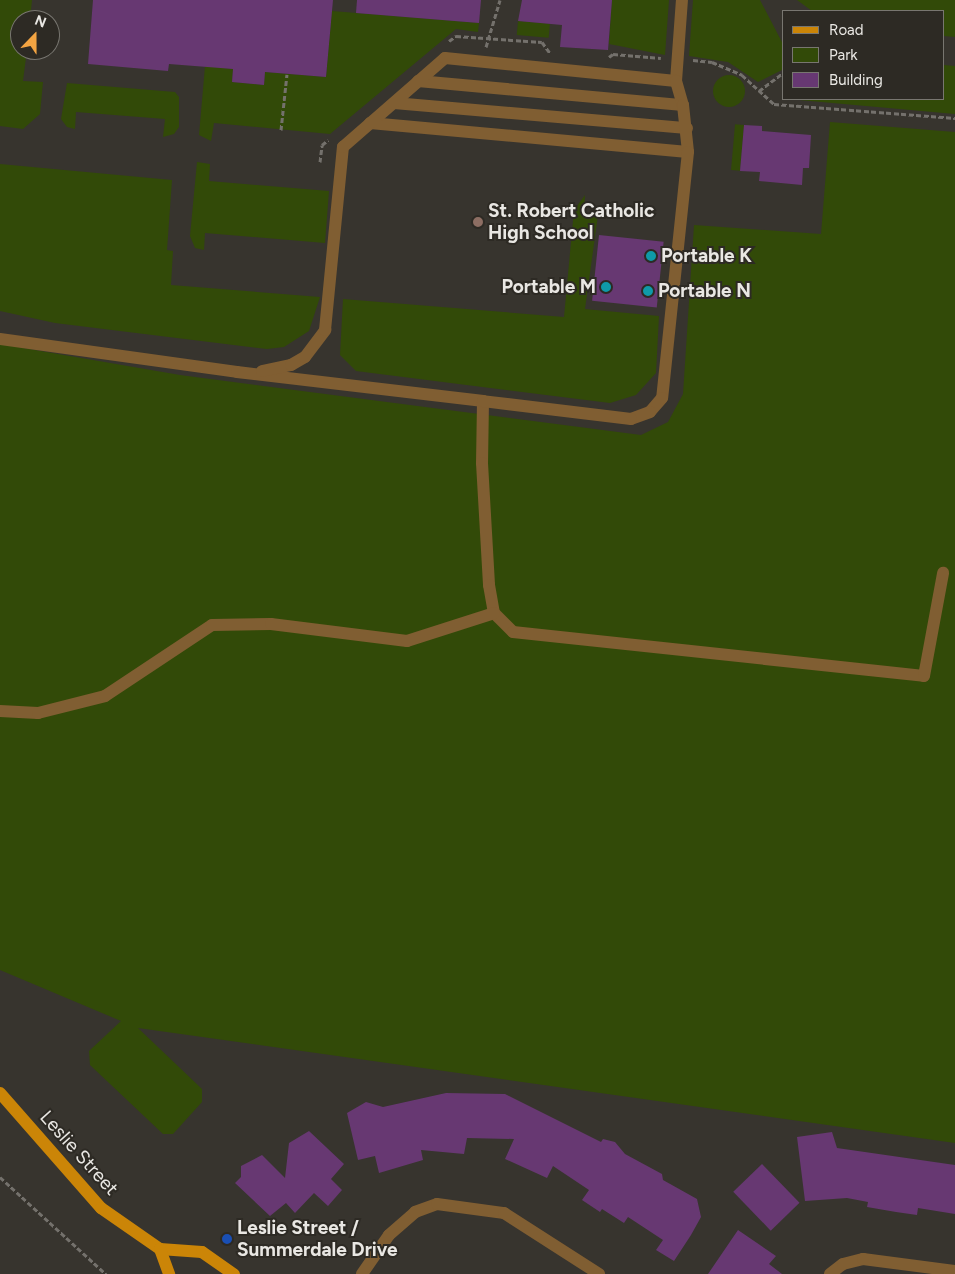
<!DOCTYPE html>
<style>
body{margin:0}
#map{position:relative;width:955px;height:1274px;overflow:hidden;background:#37342e;font-family:Figtree,sans-serif}
div>[style]{position:absolute}
.green>*{inset:0;background:#324a08;transform-origin:0 0}
.round{border-radius:50%}
.building>*{inset:0;background:#673872;transform-origin:0 0}
.path>*{height:3px;margin-top:-1.5px;transform-origin:0;background:repeating-linear-gradient(90deg,#74716c 0 5px,transparent 0 7.5px)}
.minor>*{height:12px;margin:-6px;padding:0 6px;transform-origin:6px;border-radius:6px;background:#805e32}
.major>*{height:12px;margin:-6px;padding:0 6px;transform-origin:6px;border-radius:6px;background:#cb8507}
.dots>*{width:14px;height:14px;translate:-50% -50%;box-sizing:border-box;border:2px solid #2d2a24;border-radius:50%}
span{translate:-50% -50%;white-space:nowrap;text-align:center;line-height:1.15;-webkit-text-stroke:4px #2d2a24;paint-order:stroke}
.poi-label{font-size:19px;color:#e9e7e3;font-weight:700}
.left{translate:0 -50%;text-align:left}
.right{translate:-100% -50%;text-align:right}
.street-label{font-size:19px;color:#e9e7e3}
.legend{position:absolute;left:782px;top:10px;width:162px;height:90px;box-sizing:border-box;background:#2d2a24;border:1px solid #787670;margin:0;padding:6px 9px;list-style:none;font-size:15px;color:#e9e7e3}
.legend li{display:flex;align-items:center;gap:10px;height:25px}
.legend b{width:25px;border:1px solid #787670}
.north{position:absolute;left:10px;top:10px;width:50px;height:50px;box-sizing:border-box;background:#2d2a24;border:1px solid #787670;border-radius:50%;rotate:22deg;font-size:14px;font-weight:700;line-height:20px;text-align:center;color:#e9e7e3}
.north::after{content:'';display:block;margin:auto;width:18px;height:22px;background:#f3a442;clip-path:polygon(50% 0,100% 100%,50% 72%,0 100%)}
</style>
<div id="map">
<div class="green">
<i style="clip-path:polygon(0 0,32px 0,30px 20px,20px 20px,20px 50px,27px 50px,23px 81px,43px 82px,40px 114px,23px 129px,0 126px)"></i>
<i style="clip-path:polygon(612px 0,669px 0,665px 55px,609px 44px)"></i>
<i style="clip-path:polygon(693px 0,760px 0,784px 46px,784px 69px,758px 82px,728px 62px,689px 56px)"></i>
<i style="clip-path:polygon(797px 0,955px 0,955px 37px,944px 36px,944px 11px,812px 11px)"></i>
<i style="clip-path:polygon(332px 11px,479px 23px,478px 32px,456px 29px,330px 134px,214px 123px,211px 141px,199px 135px,205px 66px,233px 69px,232px 82px,264px 85px,265px 72px,326px 77px)"></i>
<i style="left:518px;top:21px;width:32px;height:14px;rotate:5deg"></i>
<i style="clip-path:polygon(944px 65px,955px 66px,955px 114px,788px 99px,944px 99px)"></i>
<i class="round" style="left:713px;top:75px;width:32px;height:32px"></i>
<i style="clip-path:polygon(67px 83px,175px 92px,179px 97px,179px 127px,174px 134px,163px 137px,165px 119px,76px 112px,75px 129px,67px 127px,61px 119px)"></i>
<i style="clip-path:polygon(830px 122px,955px 132px,955px 1143px,138px 1028px,202px 1089px,202px 1102px,173px 1134px,163px 1134px,90px 1065px,89px 1051px,121px 1021px,0 970px,0 344px,180px 375px,641px 435px,668px 422px,683px 394px,694px 225px,821px 234px)"></i>
<i style="left:744px;top:125px;width:46px;height:9px;rotate:95deg"></i>
<i style="clip-path:polygon(197px 162px,210px 164px,209px 181px,329px 191px,325px 243px,205px 233px,204px 250px,195px 248px,190px 236px)"></i>
<i style="clip-path:polygon(0 164px,172px 180px,167px 250px,173px 251px,171px 285px,320px 297px,309px 331px,284px 347px,267px 349px,55px 323px,0 311px)"></i>
<i style="clip-path:polygon(585px 195px,584px 213px,598px 215px,585px 309px,659px 316px,656px 373px,636px 395px,610px 403px,356px 371px,340px 355px,343px 299px,564px 317px,574px 210px)"></i>
</div>
<div class="building">
<i style="clip-path:polygon(93px 0,333px 0,326px 77px,265px 72px,264px 85px,232px 82px,233px 69px,169px 64px,168px 71px,88px 64px)"></i>
<i style="clip-path:polygon(357px 0,481px 0,479px 23px,356px 13px)"></i>
<i style="clip-path:polygon(522px 0,612px 0,608px 50px,560px 47px,562px 25px,518px 21px)"></i>
<i style="clip-path:polygon(744px 125px,762px 126px,762px 131px,811px 135px,809px 168px,803px 168px,802px 185px,759px 181px,760px 172px,740px 171px)"></i>
<i style="left:599px;top:235px;width:65px;height:66px;rotate:6deg"></i>
<i style="clip-path:polygon(446px 1093px,505px 1094px,601px 1142px,603px 1139px,615px 1142px,625px 1154px,662px 1174px,663px 1180px,697px 1199px,701px 1217px,691px 1235px,674px 1261px,656px 1250px,663px 1240px,628px 1217px,624px 1223px,602px 1209px,600px 1212px,582px 1200px,589px 1190px,553px 1166px,547px 1178px,505px 1159px,514px 1139px,467px 1138px,464px 1154px,421px 1150px,423px 1160px,379px 1173px,375px 1156px,358px 1160px,347px 1113px,366px 1102px,383px 1107px)"></i>
<i style="clip-path:polygon(309px 1131px,344px 1164px,331px 1179px,342px 1190px,328px 1206px,314px 1193px,295px 1213px,286px 1203px,270px 1216px,235px 1183px,241px 1177px,241px 1166px,262px 1155px,285px 1178px,289px 1143px)"></i>
<i style="clip-path:polygon(832px 1132px,837px 1148px,955px 1165px,955px 1214px,918px 1208px,917px 1215px,896px 1212px,867px 1207px,868px 1202px,847px 1198px,805px 1201px,797px 1137px)"></i>
<i style="left:762px;top:1164px;width:54px;height:40px;rotate:46deg"></i>
<i style="clip-path:polygon(738px 1230px,776px 1256px,769px 1264px,782px 1274px,708px 1274px)"></i>
</div>
<div class="path">
<i style="left:449px;top:41px;width:9px;rotate:-36deg"></i>
<i style="left:456px;top:36px;width:86px;rotate:4deg"></i>
<i style="left:542px;top:42px;width:14px;rotate:54deg"></i>
<i style="left:486px;top:47px;width:49px;rotate:-73.4deg"></i>
<i style="left:609px;top:57px;width:5px;rotate:-37deg"></i>
<i style="left:613px;top:54px;width:48px;rotate:4.8deg"></i>
<i style="left:693px;top:60px;width:19px;rotate:6deg"></i>
<i style="left:712px;top:62px;width:33px;rotate:23deg"></i>
<i style="left:742px;top:75px;width:43px;rotate:42.2deg"></i>
<i style="left:774px;top:104px;width:182px;rotate:4.4deg"></i>
<i style="left:759px;top:91px;width:31px;rotate:-37deg"></i>
<i style="left:281px;top:130px;width:56px;rotate:-83.9deg"></i>
<i style="left:320px;top:162px;width:17px;rotate:-83deg"></i>
<i style="left:322px;top:145px;width:8px;rotate:-40deg"></i>
<i style="left:0;top:1177px;width:144px;rotate:42.5deg"></i>
</div>
<div class="minor">
<i style="left:418px;top:81px;width:266px;rotate:5.2deg"></i>
<i style="left:676px;top:81px;width:81px;rotate:-85.8deg"></i>
<i style="left:394px;top:103px;width:294px;rotate:4.9deg"></i>
<i style="left:370px;top:123px;width:319px;rotate:5.2deg"></i>
<i style="left:0;top:339px;width:239px;rotate:7.9deg"></i>
<i style="left:237px;top:372px;width:248px;rotate:6.7deg"></i>
<i style="left:483px;top:401px;width:62px;rotate:90.9deg"></i>
<i style="left:482px;top:463px;width:122px;rotate:86.7deg"></i>
<i style="left:489px;top:585px;width:28px;rotate:80deg"></i>
<i style="left:494px;top:613px;width:27px;rotate:45deg"></i>
<i style="left:513px;top:632px;width:413px;rotate:6.1deg"></i>
<i style="left:924px;top:676px;width:105px;rotate:-79.5deg"></i>
<i style="left:262px;top:371px;width:30px;rotate:-12deg"></i>
<i style="left:291px;top:365px;width:16px;rotate:-30deg"></i>
<i style="left:305px;top:357px;width:34px;rotate:-53deg"></i>
<i style="left:325px;top:330px;width:184px;rotate:-84.4deg"></i>
<i style="left:343px;top:147px;width:135px;rotate:-41.1deg"></i>
<i style="left:445px;top:58px;width:232px;rotate:5.7deg"></i>
<i style="left:676px;top:81px;width:25px;rotate:74deg"></i>
<i style="left:683px;top:105px;width:47px;rotate:83.9deg"></i>
<i style="left:688px;top:152px;width:247px;rotate:96deg"></i>
<i style="left:662px;top:398px;width:18px;rotate:131deg"></i>
<i style="left:650px;top:412px;width:20px;rotate:160deg"></i>
<i style="left:631px;top:419px;width:149px;rotate:-173.1deg"></i>
<i style="left:0;top:711px;width:38px;rotate:3deg"></i>
<i style="left:38px;top:713px;width:69px;rotate:-14.2deg"></i>
<i style="left:105px;top:696px;width:128px;rotate:-33.6deg"></i>
<i style="left:212px;top:625px;width:59px;rotate:-1deg"></i>
<i style="left:271px;top:624px;width:137px;rotate:7.1deg"></i>
<i style="left:407px;top:641px;width:91px;rotate:-17.8deg"></i>
<i style="left:362px;top:1274px;width:47px;rotate:-55.3deg"></i>
<i style="left:389px;top:1235px;width:35px;rotate:-41deg"></i>
<i style="left:415px;top:1212px;width:23px;rotate:-20deg"></i>
<i style="left:437px;top:1204px;width:68px;rotate:7.7deg"></i>
<i style="left:504px;top:1213px;width:113px;rotate:32.7deg"></i>
<i style="left:830px;top:1274px;width:16px;rotate:-38deg"></i>
<i style="left:843px;top:1264px;width:21px;rotate:-14deg"></i>
<i style="left:863px;top:1259px;width:93px;rotate:7.4deg"></i>
</div>
<div class="major">
<i style="left:0;top:1093px;width:153px;rotate:48.7deg"></i>
<i style="left:101px;top:1208px;width:72px;rotate:34.8deg"></i>
<i style="left:160px;top:1249px;width:42px;rotate:4.1deg"></i>
<i style="left:202px;top:1252px;width:39px;rotate:35deg"></i>
<i style="left:160px;top:1249px;width:27px;rotate:70deg"></i>
</div>
<div class="dots">
<i style="left:478px;top:222px;background:#8d6e63"></i>
<i style="left:651px;top:256px;background:#0f9aa8"></i>
<i style="left:606px;top:287px;background:#0f9aa8"></i>
<i style="left:648px;top:291px;background:#0f9aa8"></i>
<i style="left:227px;top:1239px;background:#1a4fb4"></i>
</div>
<div class="poi-label">
<span class="left" style="left:488px;top:222px">St. Robert Catholic<br>High School</span>
<span class="left" style="left:661px;top:256px">Portable K</span>
<span class="right" style="left:596px;top:287px">Portable M</span>
<span class="left" style="left:658px;top:291px">Portable N</span>
<span class="left" style="left:237px;top:1239px">Leslie Street /<br>Summerdale Drive</span>
</div>
<div class="street-label">
<span style="left:79px;top:1153px;rotate:48deg">Leslie Street</span>
</div>
<ul class="legend">
<li><b style="height:6px;background:#cb8507"></b>Road</li>
<li><b style="height:14px;background:#324a08"></b>Park</li>
<li><b style="height:14px;background:#673872"></b>Building</li>
</ul>
<div class="north">N</div>
</div>
